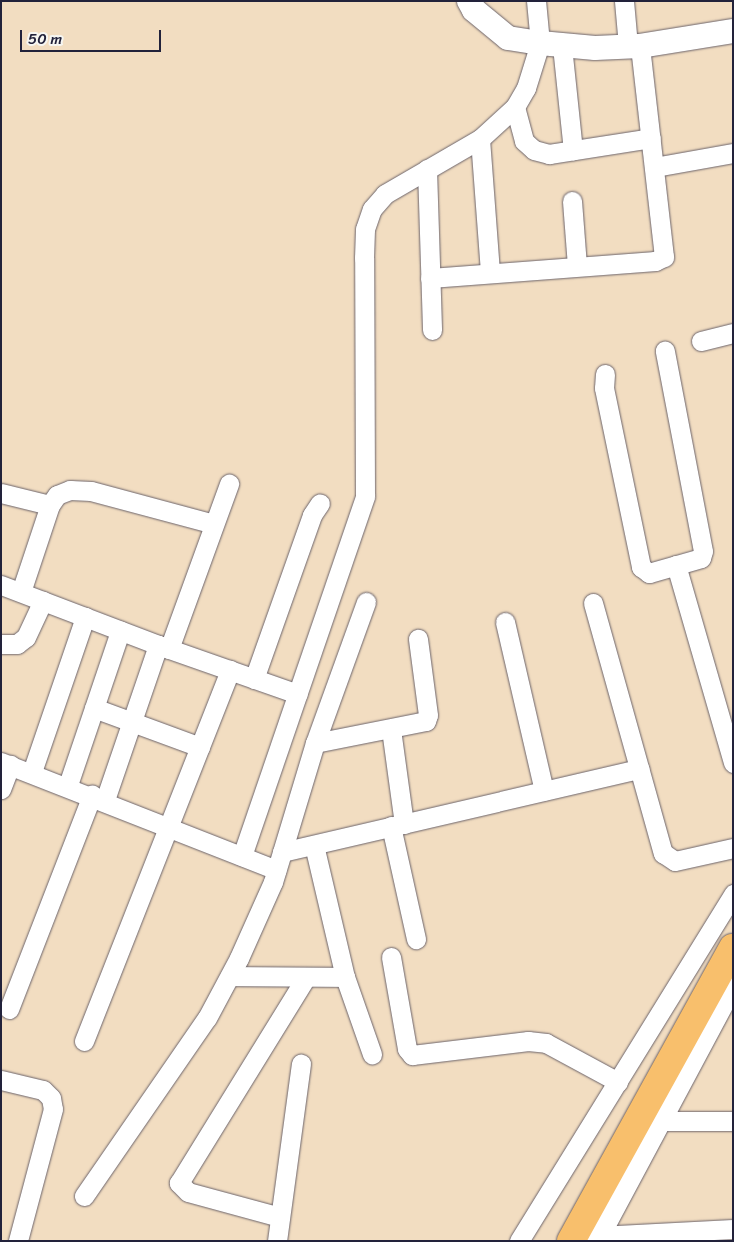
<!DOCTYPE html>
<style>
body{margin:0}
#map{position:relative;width:734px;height:1242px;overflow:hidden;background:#f2ddc1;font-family:Sriracha,sans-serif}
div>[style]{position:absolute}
.roads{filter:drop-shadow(0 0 1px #6b636a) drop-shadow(0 0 1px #6b636a)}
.minor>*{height:19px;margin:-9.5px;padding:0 9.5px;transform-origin:9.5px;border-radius:9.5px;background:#fff}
.tertiary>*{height:24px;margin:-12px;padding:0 12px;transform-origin:12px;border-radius:12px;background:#fff}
.primary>*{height:28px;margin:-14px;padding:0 14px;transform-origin:14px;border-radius:14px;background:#f8bf6c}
span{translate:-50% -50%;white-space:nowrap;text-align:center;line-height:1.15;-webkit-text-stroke:5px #f6f6f2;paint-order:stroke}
.frame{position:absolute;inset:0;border:2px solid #22223b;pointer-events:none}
.scale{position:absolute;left:20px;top:30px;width:141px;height:22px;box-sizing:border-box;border:2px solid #22223b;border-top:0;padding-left:6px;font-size:15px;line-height:18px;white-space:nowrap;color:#22223b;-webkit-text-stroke:4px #f6f6f2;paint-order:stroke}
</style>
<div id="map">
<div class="roads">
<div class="minor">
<i style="left:624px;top:1px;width:45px;rotate:84.9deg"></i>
<i style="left:562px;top:46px;width:105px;rotate:84deg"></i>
<i style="left:515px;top:107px;width:35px;rotate:75deg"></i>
<i style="left:524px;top:141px;width:13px;rotate:42deg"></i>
<i style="left:534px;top:150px;width:16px;rotate:15deg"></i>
<i style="left:549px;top:154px;width:103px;rotate:-8.9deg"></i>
<i style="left:480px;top:139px;width:133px;rotate:85.7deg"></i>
<i style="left:655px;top:167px;width:79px;rotate:-10.2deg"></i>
<i style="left:427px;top:169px;width:161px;rotate:88.2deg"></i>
<i style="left:572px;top:201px;width:65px;rotate:85.6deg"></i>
<i style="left:430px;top:278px;width:226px;rotate:-4.3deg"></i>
<i style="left:655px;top:261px;width:10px;rotate:-24deg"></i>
<i style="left:664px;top:257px;width:212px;rotate:-96.5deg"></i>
<i style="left:701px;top:341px;width:33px;rotate:-14deg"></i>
<i style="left:605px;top:374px;width:14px;rotate:94deg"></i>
<i style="left:604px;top:388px;width:183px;rotate:78.3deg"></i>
<i style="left:641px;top:567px;width:10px;rotate:37deg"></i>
<i style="left:649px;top:573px;width:54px;rotate:-16.1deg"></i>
<i style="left:701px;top:558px;width:7px;rotate:-74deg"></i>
<i style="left:703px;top:551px;width:204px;rotate:-100.8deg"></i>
<i style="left:1px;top:493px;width:50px;rotate:13.8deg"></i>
<i style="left:676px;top:565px;width:206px;rotate:73.9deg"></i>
<i style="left:1px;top:585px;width:168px;rotate:20.9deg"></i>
<i style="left:158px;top:645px;width:148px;rotate:19.3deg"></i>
<i style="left:21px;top:592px;width:92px;rotate:-71.6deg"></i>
<i style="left:50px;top:505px;width:12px;rotate:-55deg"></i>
<i style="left:57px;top:495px;width:14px;rotate:-21deg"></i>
<i style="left:70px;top:490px;width:21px;rotate:3deg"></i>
<i style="left:91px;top:491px;width:127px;rotate:15deg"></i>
<i style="left:593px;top:603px;width:260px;rotate:74.4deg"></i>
<i style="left:663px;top:853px;width:14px;rotate:34deg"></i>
<i style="left:675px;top:861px;width:59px;rotate:-12.6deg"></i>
<i style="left:505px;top:622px;width:173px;rotate:77deg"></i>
<i style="left:1px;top:644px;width:16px"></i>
<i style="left:17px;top:644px;width:11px;rotate:-38deg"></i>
<i style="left:26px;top:637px;width:40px;rotate:-65deg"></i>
<i style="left:169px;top:649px;width:176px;rotate:-70deg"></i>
<i style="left:254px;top:679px;width:174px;rotate:-70.5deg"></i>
<i style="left:312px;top:515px;width:14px;rotate:-56deg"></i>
<i style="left:94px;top:708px;width:113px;rotate:20.2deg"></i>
<i style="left:391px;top:729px;width:96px;rotate:82.2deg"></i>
<i style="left:315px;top:743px;width:113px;rotate:-11.2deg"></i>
<i style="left:426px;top:721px;width:6px;rotate:-72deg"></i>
<i style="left:428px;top:715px;width:77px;rotate:-97.5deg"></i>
<i style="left:1px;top:762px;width:296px;rotate:21.4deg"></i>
<i style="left:32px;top:772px;width:164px;rotate:-71.1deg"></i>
<i style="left:68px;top:785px;width:163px;rotate:-71.3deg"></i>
<i style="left:1px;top:789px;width:26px;rotate:-69deg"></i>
<i style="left:105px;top:800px;width:164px;rotate:-71.1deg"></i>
<i style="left:391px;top:826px;width:116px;rotate:77.5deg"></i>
<i style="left:314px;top:845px;width:136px;rotate:76.8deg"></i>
<i style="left:345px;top:977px;width:82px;rotate:70.7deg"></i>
<i style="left:282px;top:852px;width:367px;rotate:-13.1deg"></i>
<i style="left:242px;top:856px;width:380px;rotate:-71.1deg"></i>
<i style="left:365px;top:496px;width:238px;rotate:-90.2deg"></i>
<i style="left:364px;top:258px;width:29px;rotate:-88deg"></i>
<i style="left:365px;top:229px;width:21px;rotate:-71deg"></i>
<i style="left:372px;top:209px;width:20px;rotate:-49deg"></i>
<i style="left:385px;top:194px;width:110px;rotate:-30.1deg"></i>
<i style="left:480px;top:139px;width:47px;rotate:-42.4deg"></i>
<i style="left:515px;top:107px;width:22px;rotate:-60deg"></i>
<i style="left:526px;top:88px;width:47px;rotate:-72.7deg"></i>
<i style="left:540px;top:43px;width:42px;rotate:-95.4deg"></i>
<i style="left:391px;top:957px;width:93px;rotate:80.1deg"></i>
<i style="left:407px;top:1049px;width:8px;rotate:50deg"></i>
<i style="left:412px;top:1055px;width:117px;rotate:-6.9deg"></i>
<i style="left:528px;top:1041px;width:18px;rotate:6deg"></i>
<i style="left:546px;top:1043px;width:82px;rotate:28.4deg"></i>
<i style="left:230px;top:976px;width:115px;rotate:0.5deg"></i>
<i style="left:9px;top:1009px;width:230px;rotate:-68.8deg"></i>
<i style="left:84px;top:1041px;width:399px;rotate:-68.5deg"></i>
<i style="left:1px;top:1080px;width:43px;rotate:13.4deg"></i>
<i style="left:43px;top:1090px;width:11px;rotate:45deg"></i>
<i style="left:51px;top:1098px;width:11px;rotate:80deg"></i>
<i style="left:53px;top:1109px;width:137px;rotate:104.9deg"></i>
<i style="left:659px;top:1121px;width:74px"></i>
<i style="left:84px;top:1196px;width:216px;rotate:-55.4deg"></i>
<i style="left:207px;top:1018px;width:68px;rotate:-61.9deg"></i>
<i style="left:239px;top:958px;width:83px;rotate:-65.9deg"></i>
<i style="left:273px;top:882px;width:145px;rotate:-73.2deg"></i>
<i style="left:315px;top:743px;width:150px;rotate:-70.1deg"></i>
<i style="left:280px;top:1217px;width:95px;rotate:-164.8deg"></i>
<i style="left:188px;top:1192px;width:13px;rotate:-135deg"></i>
<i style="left:179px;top:1183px;width:242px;rotate:-58.3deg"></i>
<i style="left:598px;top:1236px;width:135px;rotate:-3deg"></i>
<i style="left:277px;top:1241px;width:179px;rotate:-82.3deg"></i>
<i style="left:519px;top:1241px;width:408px;rotate:-58.3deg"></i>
</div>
<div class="tertiary">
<i style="left:469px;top:1px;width:10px;rotate:61deg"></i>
<i style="left:474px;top:10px;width:44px;rotate:39.5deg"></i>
<i style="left:508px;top:38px;width:32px;rotate:9deg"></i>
<i style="left:540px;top:43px;width:55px;rotate:5.2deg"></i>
<i style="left:595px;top:48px;width:45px;rotate:-2.5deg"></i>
<i style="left:640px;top:46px;width:94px;rotate:-9.2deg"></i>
<i style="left:595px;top:1241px;width:293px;rotate:-61.9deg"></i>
</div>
<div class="primary">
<i style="left:571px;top:1241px;width:335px;rotate:-61.1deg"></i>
</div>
</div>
<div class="frame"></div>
<div class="scale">50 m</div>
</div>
